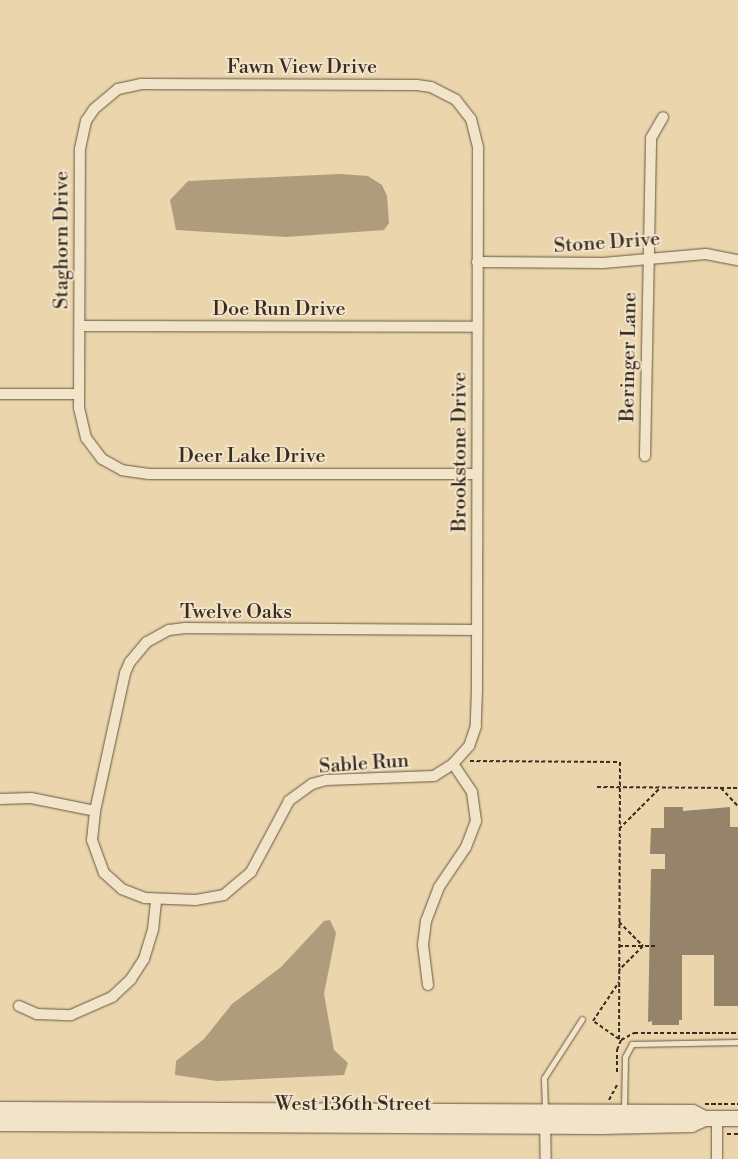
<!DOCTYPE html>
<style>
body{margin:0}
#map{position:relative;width:738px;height:1159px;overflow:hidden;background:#ebd5ac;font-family:"Libre Bodoni",serif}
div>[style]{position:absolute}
.water>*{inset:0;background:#ae9c7d}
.building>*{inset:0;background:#96846a}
.path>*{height:2px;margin-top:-1px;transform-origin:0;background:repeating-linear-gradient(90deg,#392d23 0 4px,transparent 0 6.5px)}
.roads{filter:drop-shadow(0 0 1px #665745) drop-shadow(0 0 1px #665745)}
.lane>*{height:5px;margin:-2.5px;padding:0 2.5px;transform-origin:2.5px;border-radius:2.5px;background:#f2e4c9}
.street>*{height:10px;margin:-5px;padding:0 5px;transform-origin:5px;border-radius:5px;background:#f2e4c9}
.secondary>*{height:15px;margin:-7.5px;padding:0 7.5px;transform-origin:7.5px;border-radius:7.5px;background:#f2e4c9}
span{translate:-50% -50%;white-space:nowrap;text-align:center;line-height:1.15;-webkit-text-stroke:4px #f2e4c9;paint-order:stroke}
.street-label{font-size:20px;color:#392d23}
</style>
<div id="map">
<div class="water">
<i style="clip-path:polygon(340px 174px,368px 176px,382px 185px,387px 196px,389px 223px,384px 230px,286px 237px,176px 230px,170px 200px,188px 181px)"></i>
<i style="clip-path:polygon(330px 920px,336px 933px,324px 994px,334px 1050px,348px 1063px,344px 1075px,217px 1081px,175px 1075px,176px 1061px,204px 1039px,232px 1004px,281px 967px,324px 921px)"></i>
</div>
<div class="building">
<i style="clip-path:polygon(664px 807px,683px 807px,683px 811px,730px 807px,730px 827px,738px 827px,738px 1006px,714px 1006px,714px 955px,682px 955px,682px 1020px,679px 1020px,679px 1025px,652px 1025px,652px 1021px,648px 1022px,651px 869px,665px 869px,665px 854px,650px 854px,651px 828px,664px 828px)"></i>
</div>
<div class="path">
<i style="left:470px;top:761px;width:150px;rotate:0.4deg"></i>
<i style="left:620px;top:762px;width:277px;rotate:90.2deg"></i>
<i style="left:619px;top:1039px;width:32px;rotate:-145deg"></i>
<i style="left:593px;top:1021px;width:47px;rotate:-56.3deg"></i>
<i style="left:597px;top:787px;width:141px;rotate:0.4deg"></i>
<i style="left:721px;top:788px;width:25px;rotate:47deg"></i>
<i style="left:619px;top:829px;width:58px;rotate:-45deg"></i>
<i style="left:619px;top:922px;width:34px;rotate:45deg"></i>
<i style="left:643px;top:946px;width:34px;rotate:135deg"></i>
<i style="left:619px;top:946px;width:37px"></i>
<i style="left:621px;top:1040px;width:15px;rotate:-28deg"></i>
<i style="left:634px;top:1033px;width:104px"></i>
<i style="left:617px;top:1072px;width:22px;rotate:-90deg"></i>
<i style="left:617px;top:1050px;width:11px;rotate:-68deg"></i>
<i style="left:609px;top:1100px;width:17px;rotate:-62deg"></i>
<i style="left:705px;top:1104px;width:33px"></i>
<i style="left:727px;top:1134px;width:11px"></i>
</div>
<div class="roads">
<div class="lane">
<i style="left:545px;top:1109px;width:31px;rotate:-92deg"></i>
<i style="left:544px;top:1078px;width:70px;rotate:-57.2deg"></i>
<i style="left:624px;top:1110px;width:53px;rotate:-88.9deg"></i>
<i style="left:625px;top:1057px;width:15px;rotate:-62deg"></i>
<i style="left:632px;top:1044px;width:106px;rotate:-1.1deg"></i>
</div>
<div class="street">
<i style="left:477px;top:262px;width:126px;rotate:0.5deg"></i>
<i style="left:603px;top:263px;width:103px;rotate:-5deg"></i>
<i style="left:706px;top:254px;width:33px;rotate:11deg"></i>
<i style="left:80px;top:326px;width:397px;rotate:0.1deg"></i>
<i style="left:0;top:394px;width:79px"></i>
<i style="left:645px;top:456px;width:318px;rotate:-88.9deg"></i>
<i style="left:651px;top:138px;width:24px;rotate:-60deg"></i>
<i style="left:477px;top:474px;width:328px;rotate:180deg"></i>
<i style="left:149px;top:474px;width:27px;rotate:-172deg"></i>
<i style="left:122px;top:470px;width:23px;rotate:-151deg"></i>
<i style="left:102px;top:459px;width:26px;rotate:-127deg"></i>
<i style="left:86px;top:438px;width:31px;rotate:-103deg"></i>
<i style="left:79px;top:408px;width:259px;rotate:-89.8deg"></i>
<i style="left:80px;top:149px;width:29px;rotate:-78deg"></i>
<i style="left:86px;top:121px;width:14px;rotate:-56deg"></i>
<i style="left:94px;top:109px;width:31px;rotate:-40deg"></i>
<i style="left:118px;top:89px;width:24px;rotate:-12deg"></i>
<i style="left:141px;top:84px;width:276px;rotate:0.2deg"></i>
<i style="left:417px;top:85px;width:14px;rotate:8deg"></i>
<i style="left:431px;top:87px;width:28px;rotate:27deg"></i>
<i style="left:456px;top:100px;width:24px;rotate:52deg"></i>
<i style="left:471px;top:119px;width:30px;rotate:76deg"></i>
<i style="left:478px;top:148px;width:541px;rotate:90.11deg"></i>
<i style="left:477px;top:689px;width:37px;rotate:92deg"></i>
<i style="left:476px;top:726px;width:21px;rotate:109deg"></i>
<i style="left:469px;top:746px;width:24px;rotate:132deg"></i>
<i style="left:453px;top:764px;width:22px;rotate:148deg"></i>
<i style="left:434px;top:776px;width:108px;rotate:177.9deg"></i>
<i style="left:326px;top:780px;width:15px;rotate:164deg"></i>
<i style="left:312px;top:784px;width:29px;rotate:144deg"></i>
<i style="left:289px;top:801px;width:81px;rotate:118.2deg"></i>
<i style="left:251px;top:872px;width:35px;rotate:140deg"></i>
<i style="left:224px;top:895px;width:28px;rotate:170deg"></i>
<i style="left:196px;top:900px;width:51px;rotate:-177.8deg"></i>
<i style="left:145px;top:898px;width:25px;rotate:-159deg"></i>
<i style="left:122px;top:889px;width:24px;rotate:-138deg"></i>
<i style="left:104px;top:873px;width:35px;rotate:-110deg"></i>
<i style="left:92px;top:840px;width:29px;rotate:-84deg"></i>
<i style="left:95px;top:811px;width:141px;rotate:-77.7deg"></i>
<i style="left:125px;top:673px;width:12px;rotate:-66deg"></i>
<i style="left:130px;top:662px;width:26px;rotate:-50deg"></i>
<i style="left:147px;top:642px;width:25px;rotate:-29deg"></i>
<i style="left:169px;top:630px;width:16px;rotate:-7deg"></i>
<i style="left:185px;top:628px;width:292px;rotate:0.4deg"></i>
<i style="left:0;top:799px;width:31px;rotate:-2deg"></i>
<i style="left:31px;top:798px;width:65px;rotate:11.5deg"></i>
<i style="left:428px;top:985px;width:40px;rotate:-97.1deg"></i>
<i style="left:423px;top:945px;width:24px;rotate:-83deg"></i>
<i style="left:426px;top:921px;width:36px;rotate:-69deg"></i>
<i style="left:439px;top:887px;width:48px;rotate:-56deg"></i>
<i style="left:466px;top:847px;width:28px;rotate:-69deg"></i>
<i style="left:476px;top:821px;width:29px;rotate:-98deg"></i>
<i style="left:472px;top:792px;width:34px;rotate:-124deg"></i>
<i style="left:19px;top:1006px;width:20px;rotate:24deg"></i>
<i style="left:37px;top:1014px;width:34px;rotate:2deg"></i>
<i style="left:71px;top:1015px;width:45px;rotate:-23.7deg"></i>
<i style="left:112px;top:997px;width:26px;rotate:-43deg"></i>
<i style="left:131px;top:979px;width:24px;rotate:-57deg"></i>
<i style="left:144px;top:959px;width:30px;rotate:-73deg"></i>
<i style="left:153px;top:930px;width:31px;rotate:-84deg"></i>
<i style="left:545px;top:1120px;width:39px;rotate:89deg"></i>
<i style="left:717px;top:1159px;width:41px;rotate:-90deg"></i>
</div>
<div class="secondary">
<i style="left:0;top:1109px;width:692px;rotate:0.25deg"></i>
<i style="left:692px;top:1112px;width:13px;rotate:27deg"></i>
<i style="left:704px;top:1118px;width:34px"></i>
<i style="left:0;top:1123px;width:601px;rotate:0.29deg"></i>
<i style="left:601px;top:1126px;width:90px;rotate:-1.3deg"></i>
<i style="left:691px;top:1124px;width:14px;rotate:-25deg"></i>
</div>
</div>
<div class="street-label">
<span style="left:302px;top:67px">Fawn View Drive</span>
<span style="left:62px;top:240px;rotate:-90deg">Staghorn Drive</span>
<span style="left:607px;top:243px;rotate:-4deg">Stone Drive</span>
<span style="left:279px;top:309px">Doe Run Drive</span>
<span style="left:629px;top:357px;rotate:-89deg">Beringer Lane</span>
<span style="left:460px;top:452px;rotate:-90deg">Brookstone Drive</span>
<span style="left:252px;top:456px">Deer Lake Drive</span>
<span style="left:236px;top:612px">Twelve Oaks</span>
<span style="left:364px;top:764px;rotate:-4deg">Sable Run</span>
<span style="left:353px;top:1104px">West 136th Street</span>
</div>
</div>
